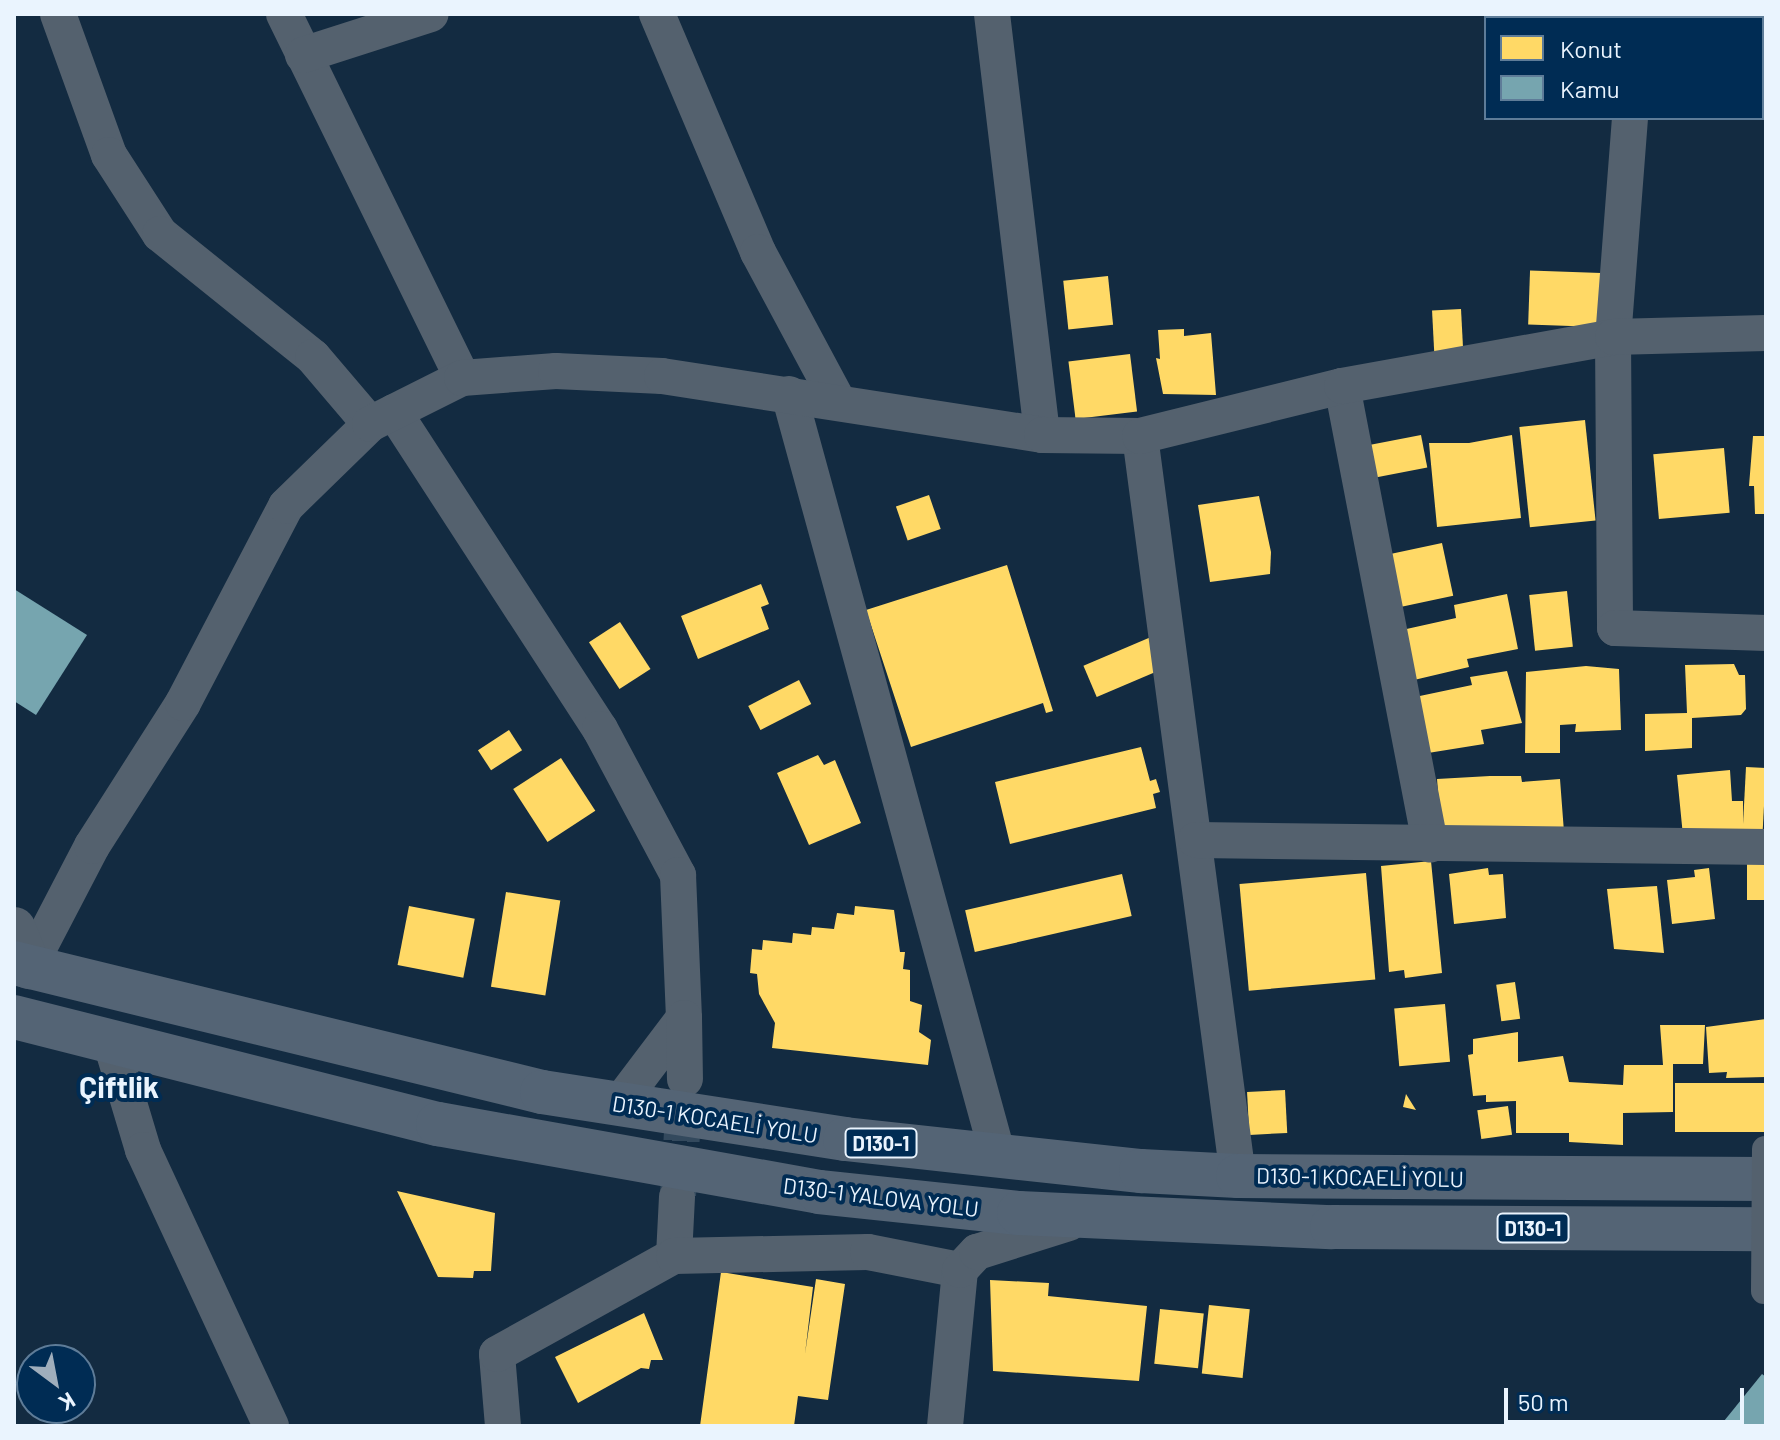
<!DOCTYPE html>
<meta charset="utf-8">
<style>
body{margin:0}
#map{position:relative;width:1780px;height:1440px;overflow:hidden;background:#132b41;font-family:Barlow,sans-serif}
div>[style]{position:absolute}
.homes>*{inset:0;background:#ffd966;transform-origin:0 0}
.public>*{inset:0;background:#76a5af}
.minor-tunnel>*{height:36px;margin-top:-18px;transform-origin:0;background:repeating-linear-gradient(90deg,#33495d 0 36px,transparent 0 54px)}
.minor>*{height:36px;margin:-18px;padding:0 18px;transform-origin:18px;border-radius:18px;background:#54616e}
.tertiary>*{height:44px;margin:-22px;padding:0 22px;transform-origin:22px;border-radius:22px;background:#54616e}
.trunk>*{height:44px;margin:-22px;padding:0 22px;transform-origin:22px;border-radius:22px;background:#546475}
.pedestrian-bridge>*{height:26px;margin:-13px;padding:0 13px;transform-origin:13px;border-radius:13px;background:#54616e}
span{translate:-50% -50%;white-space:nowrap;text-align:center;line-height:1.15;-webkit-text-stroke:8px #002c54;paint-order:stroke}
.shield-label span{padding:2px 6px;background:#002c54;border:2px solid;border-radius:6px;-webkit-text-stroke-width:0}
.shield-label{font-size:20px;color:#eaf4fe;font-weight:700}
.street-label{font-size:22px;color:#eaf4fe}
.district-label{font-size:30px;color:#eaf4fe;font-weight:700}
.frame{position:absolute;inset:0;border:16px solid #eaf4fe;pointer-events:none}
.legend{position:absolute;left:1484px;top:16px;width:280px;height:104px;box-sizing:border-box;background:#002c54;border:2px solid #5e7c98;margin:0;padding:10px 14px;list-style:none;font-size:24px;color:#eaf4fe}
.legend li{display:flex;align-items:center;gap:16px;height:40px}
.legend b{width:40px;border:2px solid #5e7c98}
.north{position:absolute;left:16px;top:1344px;width:80px;height:80px;box-sizing:border-box;background:#002c54;border:2px solid #5e7c98;border-radius:50%;rotate:148deg;font-size:22px;font-weight:700;line-height:32px;text-align:center;color:#eaf4fe}
.north::after{content:'';display:block;margin:auto;width:28px;height:36px;background:#9faebc;clip-path:polygon(50% 0,100% 100%,50% 72%,0 100%)}
.scale{position:absolute;left:1504px;top:1388px;width:240px;height:36px;box-sizing:border-box;border:4px solid #eaf4fe;border-top:0;padding-left:10px;font-size:24px;line-height:28px;white-space:nowrap;color:#eaf4fe;-webkit-text-stroke:6px #002c54;paint-order:stroke}
</style>
<div id="map">
<div class="homes">
<i style="left:1601px;top:273px;width:54px;height:71px;rotate:92deg"></i>
<i style="left:1108px;top:276px;width:49px;height:45px;rotate:84deg"></i>
<i style="left:1461px;top:309px;width:44px;height:29px;rotate:87deg"></i>
<i style="clip-path:polygon(1184px 329px,1184px 336px,1211px 333px,1216px 395px,1163px 394px,1156px 358px,1160px 359px,1158px 330px)"></i>
<i style="left:1130px;top:354px;width:58px;height:62px;rotate:83deg"></i>
<i style="left:1585px;top:420px;width:101px;height:66px;rotate:84deg"></i>
<i style="left:1421px;top:435px;width:33px;height:54px;rotate:79deg"></i>
<i style="clip-path:polygon(1512px 435px,1521px 518px,1437px 527px,1429px 443px,1469px 443px)"></i>
<i style="clip-path:polygon(1753px 436px,1766px 436px,1766px 514px,1755px 514px,1754px 486px,1749px 486px)"></i>
<i style="left:1724px;top:448px;width:65px;height:71px;rotate:85deg"></i>
<i style="left:929px;top:495px;width:36px;height:35px;rotate:71deg"></i>
<i style="clip-path:polygon(1259px 496px,1271px 552px,1270px 574px,1210px 582px,1198px 505px)"></i>
<i style="left:1442px;top:543px;width:54px;height:54px;rotate:78deg"></i>
<i style="clip-path:polygon(1007px 565px,1053px 711px,1046px 713px,1043px 703px,911px 747px,866px 610px)"></i>
<i style="clip-path:polygon(761px 584px,769px 604px,761px 607px,769px 629px,698px 659px,681px 616px)"></i>
<i style="left:1567px;top:591px;width:56px;height:38px;rotate:84deg"></i>
<i style="clip-path:polygon(1507px 594px,1518px 649px,1467px 659px,1469px 667px,1414px 680px,1402px 630px,1456px 618px,1454px 605px)"></i>
<i style="left:620px;top:622px;width:56px;height:37px;rotate:57deg"></i>
<i style="left:1158px;top:634px;width:34px;height:81px;rotate:67deg"></i>
<i style="clip-path:polygon(1734px 664px,1739px 675px,1745px 675px,1746px 709px,1741px 715px,1692px 718px,1692px 748px,1645px 751px,1645px 714px,1687px 713px,1685px 665px)"></i>
<i style="clip-path:polygon(1586px 666px,1619px 669px,1621px 730px,1575px 732px,1576px 724px,1560px 725px,1560px 753px,1525px 753px,1526px 672px)"></i>
<i style="clip-path:polygon(1507px 671px,1522px 723px,1481px 730px,1484px 744px,1428px 753px,1415px 697px,1472px 685px,1470px 677px)"></i>
<i style="left:799px;top:680px;width:27px;height:57px;rotate:63deg"></i>
<i style="left:509px;top:730px;width:24px;height:37px;rotate:57deg"></i>
<i style="clip-path:polygon(1141px 747px,1150px 781px,1156px 779px,1160px 792px,1153px 794px,1156px 808px,1010px 844px,995px 782px)"></i>
<i style="clip-path:polygon(818px 755px,824px 765px,835px 760px,861px 823px,809px 845px,777px 773px)"></i>
<i style="left:561px;top:758px;width:63px;height:57px;rotate:57deg"></i>
<i style="left:1746px;top:767px;width:20px;height:62px;rotate:3deg"></i>
<i style="clip-path:polygon(1730px 770px,1732px 801px,1743px 801px,1743px 830px,1683px 836px,1677px 775px)"></i>
<i style="clip-path:polygon(1490px 776px,1521px 776px,1522px 782px,1560px 779px,1564px 832px,1442px 843px,1437px 779px)"></i>
<i style="left:1747px;top:860px;width:19px;height:40px"></i>
<i style="clip-path:polygon(1431px 861px,1442px 973px,1405px 978px,1404px 970px,1389px 972px,1381px 866px)"></i>
<i style="clip-path:polygon(1488px 868px,1489px 875px,1503px 874px,1506px 918px,1454px 924px,1449px 874px)"></i>
<i style="clip-path:polygon(1709px 868px,1715px 919px,1672px 924px,1667px 880px,1695px 877px,1694px 870px)"></i>
<i style="left:1366px;top:873px;width:107px;height:127px;rotate:85deg"></i>
<i style="left:1122px;top:874px;width:43px;height:161px;rotate:77deg"></i>
<i style="clip-path:polygon(1657px 886px,1664px 953px,1614px 949px,1607px 889px)"></i>
<i style="left:506px;top:892px;width:55px;height:96px;rotate:9deg"></i>
<i style="left:409px;top:906px;width:67px;height:60px;rotate:11deg"></i>
<i style="clip-path:polygon(855px 906px,894px 910px,900px 952px,905px 952px,903px 969px,910px 970px,910px 1001px,922px 1005px,919px 1032px,931px 1040px,928px 1065px,772px 1048px,775px 1023px,759px 994px,757px 974px,750px 973px,752px 949px,762px 950px,763px 940px,792px 943px,793px 933px,811px 935px,812px 927px,834px 929px,837px 913px,854px 915px)"></i>
<i style="left:1515px;top:982px;width:37px;height:19px;rotate:82deg"></i>
<i style="left:1445px;top:1004px;width:58px;height:51px;rotate:85deg"></i>
<i style="clip-path:polygon(1766px 1019px,1766px 1077px,1726px 1078px,1727px 1072px,1709px 1073px,1706px 1027px)"></i>
<i style="clip-path:polygon(1660px 1025px,1705px 1025px,1703px 1064px,1673px 1064px,1673px 1112px,1623px 1113px,1623px 1145px,1569px 1142px,1569px 1133px,1516px 1133px,1516px 1101px,1486px 1102px,1486px 1095px,1473px 1096px,1468px 1055px,1473px 1054px,1473px 1039px,1518px 1032px,1518px 1062px,1563px 1056px,1569px 1082px,1623px 1085px,1624px 1065px,1663px 1065px)"></i>
<i style="left:1766px;top:1083px;width:49px;height:91px;rotate:90deg"></i>
<i style="left:1285px;top:1090px;width:43px;height:38px;rotate:87deg"></i>
<i style="clip-path:polygon(1406px 1094px,1416px 1110px,1403px 1107px)"></i>
<i style="left:1508px;top:1106px;width:29px;height:31px;rotate:82deg"></i>
<i style="clip-path:polygon(397px 1191px,495px 1213px,491px 1271px,474px 1271px,473px 1278px,438px 1277px)"></i>
<i style="clip-path:polygon(721px 1272px,813px 1287px,805px 1354px,816px 1279px,845px 1284px,828px 1400px,798px 1396px,794px 1426px,700px 1426px)"></i>
<i style="clip-path:polygon(990px 1280px,1049px 1283px,1048px 1296px,1147px 1306px,1139px 1381px,993px 1371px)"></i>
<i style="left:1209px;top:1305px;width:41px;height:69px;rotate:6deg"></i>
<i style="left:1160px;top:1309px;width:44px;height:55px;rotate:6deg"></i>
<i style="clip-path:polygon(644px 1313px,663px 1360px,651px 1360px,649px 1369px,641px 1368px,578px 1403px,555px 1357px)"></i>
</div>
<div class="public">
<i style="clip-path:polygon(14px 589px,87px 635px,36px 715px,14px 701px)"></i>
<i style="clip-path:polygon(1762px 1374px,1766px 1377px,1766px 1426px,1720px 1426px)"></i>
</div>
<div class="minor-tunnel">
<i style="left:678px;top:1195px;width:108px;rotate:-86.3deg"></i>
</div>
<div class="minor">
<i style="left:58px;top:14px;width:150px;rotate:70.1deg"></i>
<i style="left:109px;top:155px;width:94px;rotate:57.2deg"></i>
<i style="left:160px;top:234px;width:196px;rotate:38.8deg"></i>
<i style="left:313px;top:357px;width:88px;rotate:49.6deg"></i>
<i style="left:284px;top:14px;width:405px;rotate:63.9deg"></i>
<i style="left:657px;top:14px;width:259px;rotate:67deg"></i>
<i style="left:758px;top:252px;width:169px;rotate:61.8deg"></i>
<i style="left:992px;top:14px;width:424px;rotate:83.2deg"></i>
<i style="left:1638px;top:18px;width:4px;rotate:-90deg"></i>
<i style="left:303px;top:55px;width:134px;rotate:-17.8deg"></i>
<i style="left:1630px;top:118px;width:220px;rotate:94.4deg"></i>
<i style="left:1613px;top:337px;width:291px;rotate:89.6deg"></i>
<i style="left:1615px;top:628px;width:151px;rotate:1.9deg"></i>
<i style="left:1342px;top:386px;width:467px;rotate:79.1deg"></i>
<i style="left:789px;top:394px;width:790px;rotate:74.66deg"></i>
<i style="left:394px;top:412px;width:378px;rotate:57deg"></i>
<i style="left:600px;top:729px;width:166px;rotate:61.9deg"></i>
<i style="left:678px;top:875px;width:143px;rotate:87.6deg"></i>
<i style="left:684px;top:1018px;width:108px;rotate:127.1deg"></i>
<i style="left:1140px;top:436px;width:746px;rotate:82.46deg"></i>
<i style="left:1196px;top:840px;width:570px;rotate:0.7deg"></i>
<i style="left:29px;top:967px;width:136px;rotate:-62.5deg"></i>
<i style="left:92px;top:846px;width:169px;rotate:-57.5deg"></i>
<i style="left:183px;top:703px;width:222px;rotate:-62.4deg"></i>
<i style="left:286px;top:506px;width:117px;rotate:-44.3deg"></i>
<i style="left:370px;top:424px;width:103px;rotate:-26.6deg"></i>
<i style="left:462px;top:378px;width:94px;rotate:-4.3deg"></i>
<i style="left:556px;top:371px;width:106px;rotate:2.7deg"></i>
<i style="left:662px;top:376px;width:385px;rotate:8.8deg"></i>
<i style="left:1042px;top:435px;width:98px;rotate:0.6deg"></i>
<i style="left:1140px;top:436px;width:208px;rotate:-13.9deg"></i>
<i style="left:1342px;top:386px;width:275px;rotate:-10.2deg"></i>
<i style="left:1613px;top:337px;width:153px;rotate:-1.5deg"></i>
<i style="left:684px;top:1018px;width:61px;rotate:89.1deg"></i>
<i style="left:111px;top:1043px;width:112px;rotate:73.3deg"></i>
<i style="left:143px;top:1150px;width:304px;rotate:65.1deg"></i>
<i style="left:674px;top:1256px;width:59px;rotate:-87.1deg"></i>
<i style="left:503px;top:1426px;width:72px;rotate:-94.8deg"></i>
<i style="left:497px;top:1354px;width:202px;rotate:-29deg"></i>
<i style="left:674px;top:1256px;width:194px;rotate:-1.2deg"></i>
<i style="left:868px;top:1252px;width:94px;rotate:11.1deg"></i>
<i style="left:945px;top:1426px;width:157px;rotate:-84.5deg"></i>
<i style="left:960px;top:1270px;width:25px;rotate:-47deg"></i>
<i style="left:977px;top:1252px;width:96px;rotate:-17.5deg"></i>
</div>
<div class="tertiary">
<i style="left:14px;top:929px;width:41px;rotate:68.5deg"></i>
</div>
<div class="trunk">
<i style="left:14px;top:963px;width:544px;rotate:13.73deg"></i>
<i style="left:542px;top:1092px;width:307px;rotate:8.8deg"></i>
<i style="left:845px;top:1139px;width:298px;rotate:6.2deg"></i>
<i style="left:1141px;top:1171px;width:97px;rotate:3deg"></i>
<i style="left:1238px;top:1176px;width:528px;rotate:0.33deg"></i>
<i style="left:14px;top:1017px;width:437px;rotate:14.2deg"></i>
<i style="left:438px;top:1124px;width:387px;rotate:10.1deg"></i>
<i style="left:819px;top:1192px;width:201px;rotate:6deg"></i>
<i style="left:1019px;top:1213px;width:313px;rotate:2.6deg"></i>
<i style="left:1332px;top:1227px;width:434px;rotate:0.3deg"></i>
</div>
<div class="pedestrian-bridge">
<i style="left:1764px;top:1291px;width:142px;rotate:-89.6deg"></i>
</div>
<div class="shield-label">
<span style="left:881px;top:1143px">D130-1</span>
<span style="left:1533px;top:1228px">D130-1</span>
</div>
<div class="street-label">
<span style="left:715px;top:1119px;rotate:9deg">D130-1 KOCAELİ YOLU</span>
<span style="left:1360px;top:1177px;rotate:1deg">D130-1 KOCAELİ YOLU</span>
<span style="left:881px;top:1197px;rotate:7deg">D130-1 YALOVA YOLU</span>
</div>
<div class="district-label">
<span style="left:119px;top:1086px">Çiftlik</span>
</div>
<div class="frame"></div>
<ul class="legend">
<li><b style="height:22px;background:#ffd966"></b>Konut</li>
<li><b style="height:22px;background:#76a5af"></b>Kamu</li>
</ul>
<div class="north">K</div>
<div class="scale">50 m</div>
</div>
